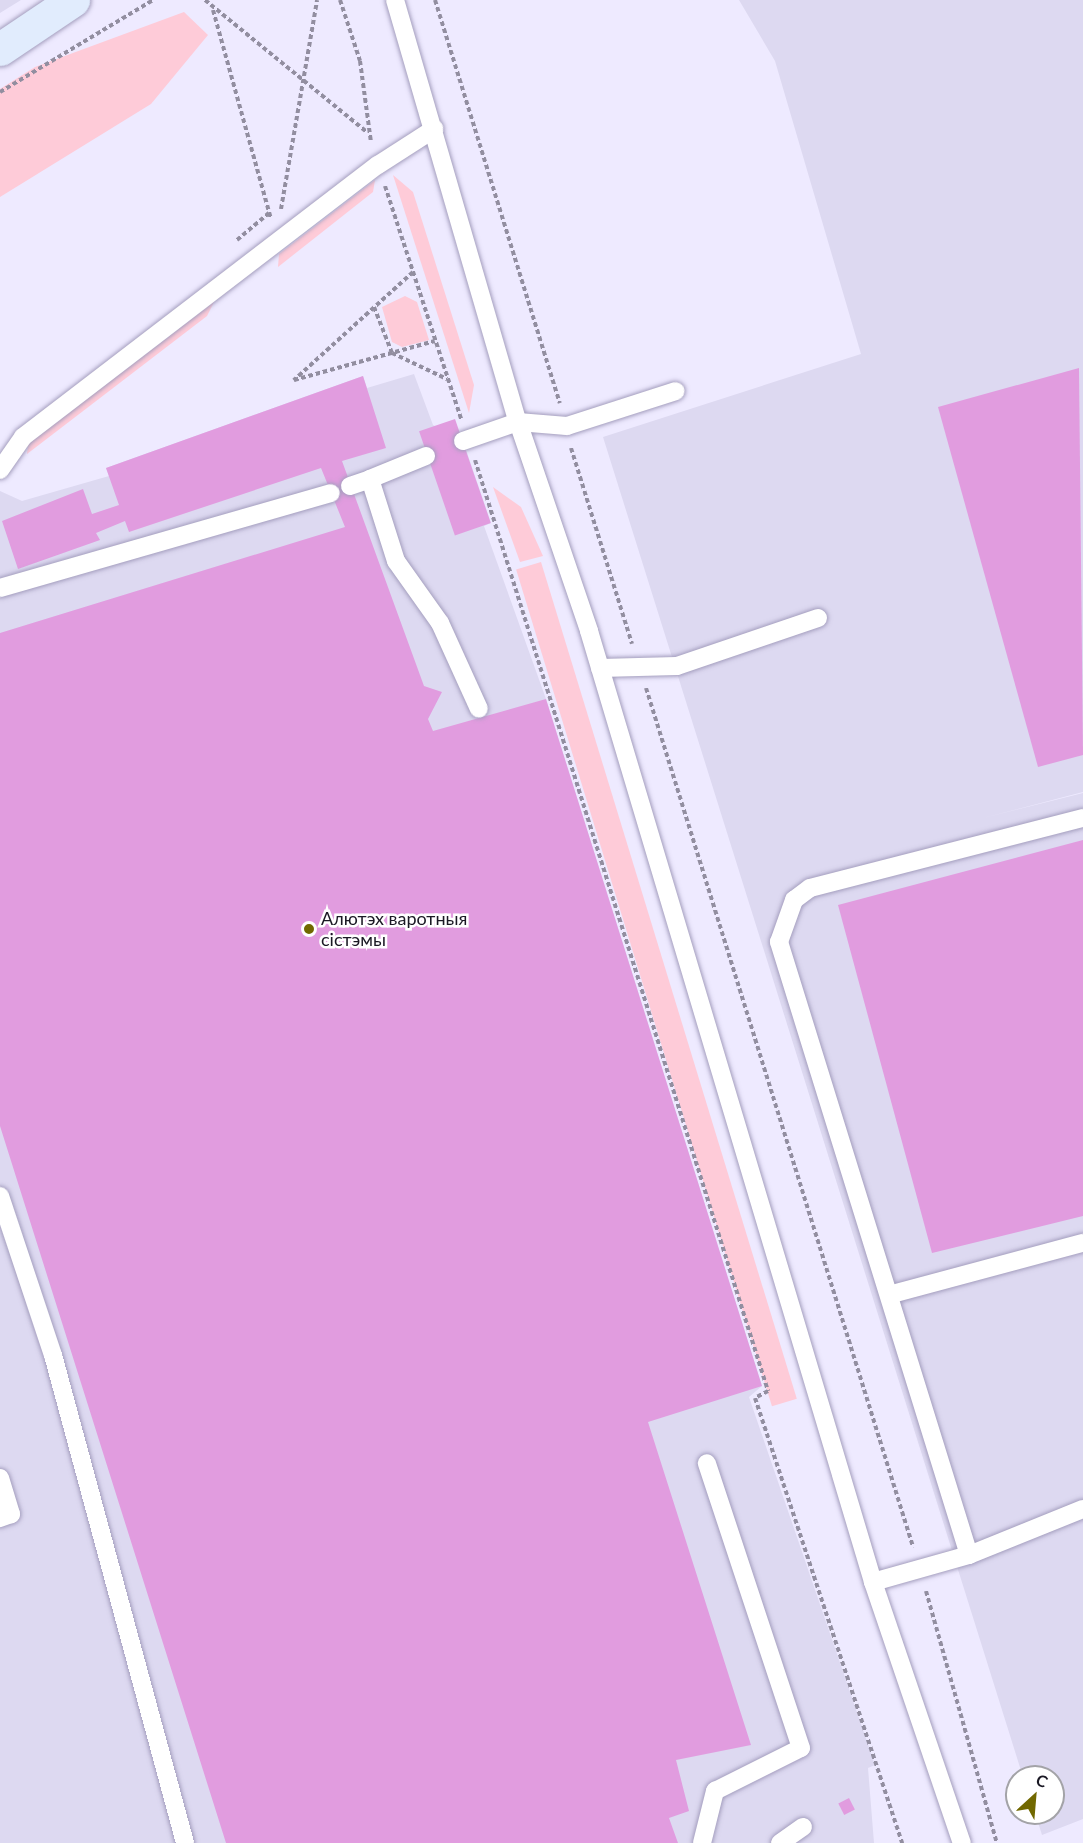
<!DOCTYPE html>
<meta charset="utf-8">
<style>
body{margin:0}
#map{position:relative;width:1083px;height:1843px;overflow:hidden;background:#eeeaff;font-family:Lato,sans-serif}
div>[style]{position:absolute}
.built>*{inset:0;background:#ddd9f1}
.green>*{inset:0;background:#fecbd8;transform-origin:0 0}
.building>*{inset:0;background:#e19cdf;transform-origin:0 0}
.path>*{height:4px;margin-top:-2px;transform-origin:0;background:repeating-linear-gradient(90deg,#928ea0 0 4.5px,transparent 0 7.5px)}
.roads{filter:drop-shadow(0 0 2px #a49ebe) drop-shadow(0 0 2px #a49ebe)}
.lane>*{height:18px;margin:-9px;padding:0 9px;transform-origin:9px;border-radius:9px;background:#fff}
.secondary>*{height:33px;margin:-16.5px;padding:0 16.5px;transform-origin:16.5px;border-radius:16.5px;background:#e1ecfd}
.dots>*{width:16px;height:16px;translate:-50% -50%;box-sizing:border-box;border:3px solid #fff;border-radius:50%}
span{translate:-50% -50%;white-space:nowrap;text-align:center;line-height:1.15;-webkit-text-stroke:5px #fff;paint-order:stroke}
.poi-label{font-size:18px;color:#1a1824}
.left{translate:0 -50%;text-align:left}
.north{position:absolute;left:1005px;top:1765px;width:60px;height:60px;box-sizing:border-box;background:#fff;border:2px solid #a3a3a7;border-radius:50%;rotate:26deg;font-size:16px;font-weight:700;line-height:24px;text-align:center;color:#1a1824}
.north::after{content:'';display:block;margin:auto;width:21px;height:27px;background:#716800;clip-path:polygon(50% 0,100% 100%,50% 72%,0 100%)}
</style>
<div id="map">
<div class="built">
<i style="clip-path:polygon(0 0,21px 0,0 13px)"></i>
<i style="clip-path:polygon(739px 0,1083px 0,1083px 792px,983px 818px,1083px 793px,1083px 1819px,1042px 1835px,1035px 1813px,1053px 1813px,1053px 1777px,1023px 1777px,603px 437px,861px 354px,775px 61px)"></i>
<i style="clip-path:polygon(414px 374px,433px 425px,463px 441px,491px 523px,484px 526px,546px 699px,762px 1386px,749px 1397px,875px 1765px,868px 1768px,874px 1843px,0 1843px,0 491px,22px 501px,109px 476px,106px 468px,363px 376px,367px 388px)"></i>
</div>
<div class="green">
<i style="clip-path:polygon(184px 12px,208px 35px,151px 104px,0 197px,0 89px,35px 67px)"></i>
<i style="clip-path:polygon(393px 175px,413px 192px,474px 385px,469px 413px)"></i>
<i style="clip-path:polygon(375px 180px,373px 192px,278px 267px,279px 254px)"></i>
<i style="clip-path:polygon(405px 296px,417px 302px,429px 340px,402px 347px,392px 342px,382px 307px)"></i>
<i style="clip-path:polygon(214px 302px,207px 316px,27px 454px,28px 444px)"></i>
<i style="clip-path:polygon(493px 487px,521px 507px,543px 556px,520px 562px)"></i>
<i style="left:541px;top:562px;width:875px;height:26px;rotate:73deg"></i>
</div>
<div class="building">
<i style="clip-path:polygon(1079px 368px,1083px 755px,1038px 767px,938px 407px)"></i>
<i style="clip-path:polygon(363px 376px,386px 448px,342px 461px,424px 686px,442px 692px,428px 719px,433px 731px,546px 699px,762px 1386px,648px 1422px,751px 1745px,676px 1760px,689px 1811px,669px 1818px,678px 1843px,226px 1843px,0 1126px,0 633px,345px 527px,321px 468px,129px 532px,125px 521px,96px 533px,100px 540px,18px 569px,2px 521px,83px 489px,92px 514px,119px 505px,106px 468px)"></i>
<i style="left:455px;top:419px;width:110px;height:38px;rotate:71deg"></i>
<i style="clip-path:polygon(1083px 840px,1083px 1216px,932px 1253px,838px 905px)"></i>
<i style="left:849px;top:1798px;width:13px;height:12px;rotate:63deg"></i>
</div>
<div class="path">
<i style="left:205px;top:0;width:209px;rotate:39.2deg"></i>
<i style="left:340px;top:0;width:64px;rotate:71.8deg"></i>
<i style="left:360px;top:61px;width:82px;rotate:82.3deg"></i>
<i style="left:435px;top:0;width:422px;rotate:72.8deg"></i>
<i style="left:213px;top:10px;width:217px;rotate:74.5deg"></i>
<i style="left:0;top:92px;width:179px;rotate:-31deg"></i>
<i style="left:385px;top:186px;width:245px;rotate:71.9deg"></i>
<i style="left:281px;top:209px;width:212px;rotate:-80.2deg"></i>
<i style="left:237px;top:240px;width:42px;rotate:-40.2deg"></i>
<i style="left:413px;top:272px;width:161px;rotate:137.8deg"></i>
<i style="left:294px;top:380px;width:146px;rotate:-15.5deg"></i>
<i style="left:374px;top:307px;width:49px;rotate:68.6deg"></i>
<i style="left:392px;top:353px;width:61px;rotate:25.3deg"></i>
<i style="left:571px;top:448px;width:205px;rotate:72.7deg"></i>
<i style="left:475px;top:460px;width:976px;rotate:72.53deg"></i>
<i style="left:768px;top:1391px;width:15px;rotate:152deg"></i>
<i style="left:755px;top:1398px;width:469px;rotate:71.7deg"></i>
<i style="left:646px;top:688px;width:900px;rotate:72.73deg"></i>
<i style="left:926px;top:1591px;width:262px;rotate:74.3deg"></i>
</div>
<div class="roads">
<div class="lane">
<i style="left:395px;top:0;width:440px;rotate:73.8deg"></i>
<i style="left:518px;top:422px;width:221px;rotate:71.2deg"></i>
<i style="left:589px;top:631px;width:993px;rotate:73.37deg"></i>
<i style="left:873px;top:1582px;width:276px;rotate:71.2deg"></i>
<i style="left:463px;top:441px;width:58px;rotate:-19.1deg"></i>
<i style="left:518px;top:422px;width:49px;rotate:4.7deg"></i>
<i style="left:567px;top:426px;width:114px;rotate:-17.8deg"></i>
<i style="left:426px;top:456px;width:61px;rotate:157.7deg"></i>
<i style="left:370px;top:479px;width:86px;rotate:72.4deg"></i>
<i style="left:396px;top:561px;width:76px;rotate:54.6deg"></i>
<i style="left:440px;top:623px;width:94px;rotate:65.6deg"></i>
<i style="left:0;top:470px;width:40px;rotate:-55.1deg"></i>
<i style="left:23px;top:437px;width:447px;rotate:-37.5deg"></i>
<i style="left:378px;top:165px;width:67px;rotate:-32.7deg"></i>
<i style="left:350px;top:486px;width:21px;rotate:-19deg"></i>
<i style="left:0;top:588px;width:344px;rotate:-16deg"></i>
<i style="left:600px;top:668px;width:77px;rotate:-1.5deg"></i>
<i style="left:677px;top:666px;width:149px;rotate:-18.8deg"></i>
<i style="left:0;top:1196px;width:168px;rotate:71.6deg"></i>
<i style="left:53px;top:1355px;width:506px;rotate:74.86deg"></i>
<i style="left:892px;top:1294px;width:198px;rotate:-15deg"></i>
<i style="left:0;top:1478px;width:38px;rotate:73deg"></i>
<i style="left:11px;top:1514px;width:12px;rotate:160deg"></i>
<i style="left:969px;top:1555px;width:123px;rotate:-22deg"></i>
<i style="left:873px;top:1582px;width:100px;rotate:-15.7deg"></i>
<i style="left:969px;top:1555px;width:642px;rotate:-107.22deg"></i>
<i style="left:779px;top:942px;width:45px;rotate:-70.3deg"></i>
<i style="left:794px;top:900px;width:20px;rotate:-37deg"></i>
<i style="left:810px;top:888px;width:282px;rotate:-14.4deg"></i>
<i style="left:702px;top:1843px;width:54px;rotate:-76deg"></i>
<i style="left:715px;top:1791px;width:96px;rotate:-26.6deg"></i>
<i style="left:801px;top:1748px;width:300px;rotate:-108.3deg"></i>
<i style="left:780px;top:1843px;width:28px;rotate:-35deg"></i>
</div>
<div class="secondary">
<i style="left:0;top:49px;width:88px;rotate:-33.9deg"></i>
</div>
</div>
<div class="dots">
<i style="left:309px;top:929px;background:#716800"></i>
</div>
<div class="poi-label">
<span class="left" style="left:321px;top:929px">Алютэх варотныя<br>сістэмы</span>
</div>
<div class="north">С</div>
</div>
